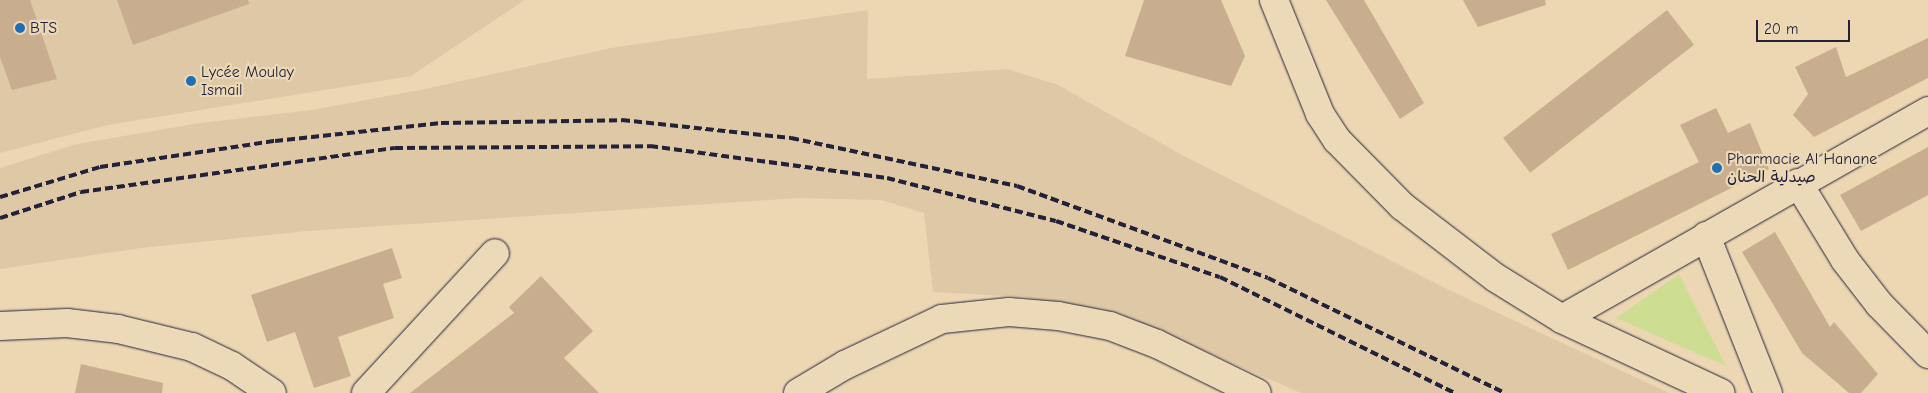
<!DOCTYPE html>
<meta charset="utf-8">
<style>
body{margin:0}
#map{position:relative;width:1928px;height:393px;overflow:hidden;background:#edd7b3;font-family:"Comic Neue","Playpen Sans Arabic",sans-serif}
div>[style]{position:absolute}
.built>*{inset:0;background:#dec8a6}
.green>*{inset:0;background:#cdde93}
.building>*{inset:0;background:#c8ae8e;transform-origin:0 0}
.roads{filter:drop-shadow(0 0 1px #22223b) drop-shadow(0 0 1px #22223b)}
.minor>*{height:28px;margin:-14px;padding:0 14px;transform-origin:14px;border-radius:14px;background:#ecd9b7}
.rail>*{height:4px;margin-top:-2px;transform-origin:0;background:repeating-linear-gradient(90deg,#22223b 0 8px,transparent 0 12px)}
.dots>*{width:14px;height:14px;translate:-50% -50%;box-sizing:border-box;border:2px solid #ecd9b7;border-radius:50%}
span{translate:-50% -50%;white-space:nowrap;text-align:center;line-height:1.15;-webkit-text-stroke:4.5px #ecd9b7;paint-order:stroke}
.poi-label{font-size:16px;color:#22223b}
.left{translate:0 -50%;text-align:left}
.scale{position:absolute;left:1756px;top:20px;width:94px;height:22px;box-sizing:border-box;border:2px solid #22223b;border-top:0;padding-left:6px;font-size:15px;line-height:18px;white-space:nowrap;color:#22223b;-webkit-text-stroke:4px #ecd9b7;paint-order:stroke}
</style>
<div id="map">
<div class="built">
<i style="clip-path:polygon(0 0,525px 0,411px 76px,108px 125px,0 153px)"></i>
<i style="clip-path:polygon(868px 10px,867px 79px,1007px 69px,1058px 85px,1182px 155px,1449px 290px,1669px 393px,1301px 393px,1142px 324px,1025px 297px,933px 292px,924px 213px,881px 200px,799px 198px,307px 231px,141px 248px,0 269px,0 168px,77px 144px,200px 123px,311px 110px,420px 90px,611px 48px)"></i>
</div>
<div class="green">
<i style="clip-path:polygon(1679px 274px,1726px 366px,1616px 318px)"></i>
</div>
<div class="building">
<i style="clip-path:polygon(0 0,30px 0,57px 79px,12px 90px,0 57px)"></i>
<i style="clip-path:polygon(117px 0,248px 0,249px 4px,133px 45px)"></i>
<i style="clip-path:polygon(1144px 0,1221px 0,1245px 56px,1231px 86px,1125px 56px)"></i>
<i style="clip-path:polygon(1326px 0,1364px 0,1424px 103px,1400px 119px)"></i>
<i style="clip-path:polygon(1463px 0,1545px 0,1546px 5px,1478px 27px)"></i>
<i style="left:1667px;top:10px;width:44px;height:208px;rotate:52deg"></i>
<i style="clip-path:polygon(1928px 38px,1928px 78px,1814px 137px,1793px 115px,1808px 94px,1795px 67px,1836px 47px,1846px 77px)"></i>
<i style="clip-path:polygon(1716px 108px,1728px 133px,1750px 123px,1769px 169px,1568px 270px,1551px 234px,1699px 162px,1680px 125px)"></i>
<i style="clip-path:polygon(1928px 147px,1928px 195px,1861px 231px,1840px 195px)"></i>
<i style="clip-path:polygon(1775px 232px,1830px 327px,1834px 322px,1878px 374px,1861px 393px,1849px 393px,1802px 353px,1742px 252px)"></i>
<i style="clip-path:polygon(392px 248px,402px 278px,383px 284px,394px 318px,338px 337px,351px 376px,314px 388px,295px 332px,267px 342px,251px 295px)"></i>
<i style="clip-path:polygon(541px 276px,593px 331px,564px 358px,599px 393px,410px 393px,514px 313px,509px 307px)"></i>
<i style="clip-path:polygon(81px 364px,163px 383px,162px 393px,75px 393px)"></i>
</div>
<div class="roads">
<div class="minor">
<i style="left:1274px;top:0;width:123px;rotate:68deg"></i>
<i style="left:1320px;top:114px;width:31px;rotate:57deg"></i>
<i style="left:1337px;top:140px;width:93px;rotate:45.4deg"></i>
<i style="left:1402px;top:206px;width:118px;rotate:37.5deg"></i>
<i style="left:1496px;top:278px;width:78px;rotate:31.8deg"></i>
<i style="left:1562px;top:319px;width:175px;rotate:25deg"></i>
<i style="left:1798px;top:183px;width:90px;rotate:58.6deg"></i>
<i style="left:1845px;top:260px;width:56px;rotate:52.3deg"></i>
<i style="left:1879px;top:304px;width:70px;rotate:45.6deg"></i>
<i style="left:1706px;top:236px;width:169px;rotate:68.5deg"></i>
<i style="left:1562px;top:319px;width:421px;rotate:-29.6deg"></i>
<i style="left:0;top:326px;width:67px;rotate:-2.6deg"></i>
<i style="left:67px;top:323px;width:51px;rotate:6.7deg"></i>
<i style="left:118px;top:329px;width:76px;rotate:13.7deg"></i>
<i style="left:192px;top:347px;width:44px;rotate:25.4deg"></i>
<i style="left:232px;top:366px;width:48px;rotate:34deg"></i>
<i style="left:366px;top:393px;width:190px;rotate:-47.3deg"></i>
<i style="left:798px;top:393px;width:55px;rotate:-30.8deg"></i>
<i style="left:845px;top:365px;width:107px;rotate:-25.4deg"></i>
<i style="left:942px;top:319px;width:67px;rotate:-6deg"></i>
<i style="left:1009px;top:312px;width:49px;rotate:4.7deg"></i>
<i style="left:1058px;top:316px;width:53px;rotate:10.9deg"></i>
<i style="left:1110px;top:326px;width:50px;rotate:21deg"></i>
<i style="left:1157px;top:344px;width:111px;rotate:26.1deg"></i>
</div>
</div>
<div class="rail">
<i style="left:0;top:197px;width:104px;rotate:-16.7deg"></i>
<i style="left:100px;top:167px;width:177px;rotate:-8.5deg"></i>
<i style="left:275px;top:141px;width:167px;rotate:-6.2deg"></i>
<i style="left:441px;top:123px;width:181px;rotate:-0.9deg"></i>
<i style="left:622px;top:120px;width:170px;rotate:6.1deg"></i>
<i style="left:791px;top:138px;width:231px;rotate:12deg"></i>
<i style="left:1017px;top:186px;width:267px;rotate:20.1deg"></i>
<i style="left:1268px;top:278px;width:263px;rotate:25.9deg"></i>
<i style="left:0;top:218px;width:85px;rotate:-17.8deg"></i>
<i style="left:81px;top:192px;width:317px;rotate:-8deg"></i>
<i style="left:395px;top:148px;width:255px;rotate:-0.4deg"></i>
<i style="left:650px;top:146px;width:239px;rotate:7.7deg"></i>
<i style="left:887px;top:178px;width:174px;rotate:14.3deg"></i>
<i style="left:1056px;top:221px;width:173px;rotate:18.9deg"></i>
<i style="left:1220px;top:277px;width:262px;rotate:26.3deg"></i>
</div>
<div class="dots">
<i style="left:20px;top:28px;background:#1f6fb2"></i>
<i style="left:191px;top:81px;background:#1f6fb2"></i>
<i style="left:1717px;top:168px;background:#1f6fb2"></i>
</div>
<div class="poi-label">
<span class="left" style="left:30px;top:28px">BTS</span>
<span class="left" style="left:201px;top:81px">Lycée Moulay<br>Ismail</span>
<span class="left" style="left:1727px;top:168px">Pharmacie Al Hanane<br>صيدلية الحنان</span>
</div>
<div class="scale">20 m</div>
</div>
